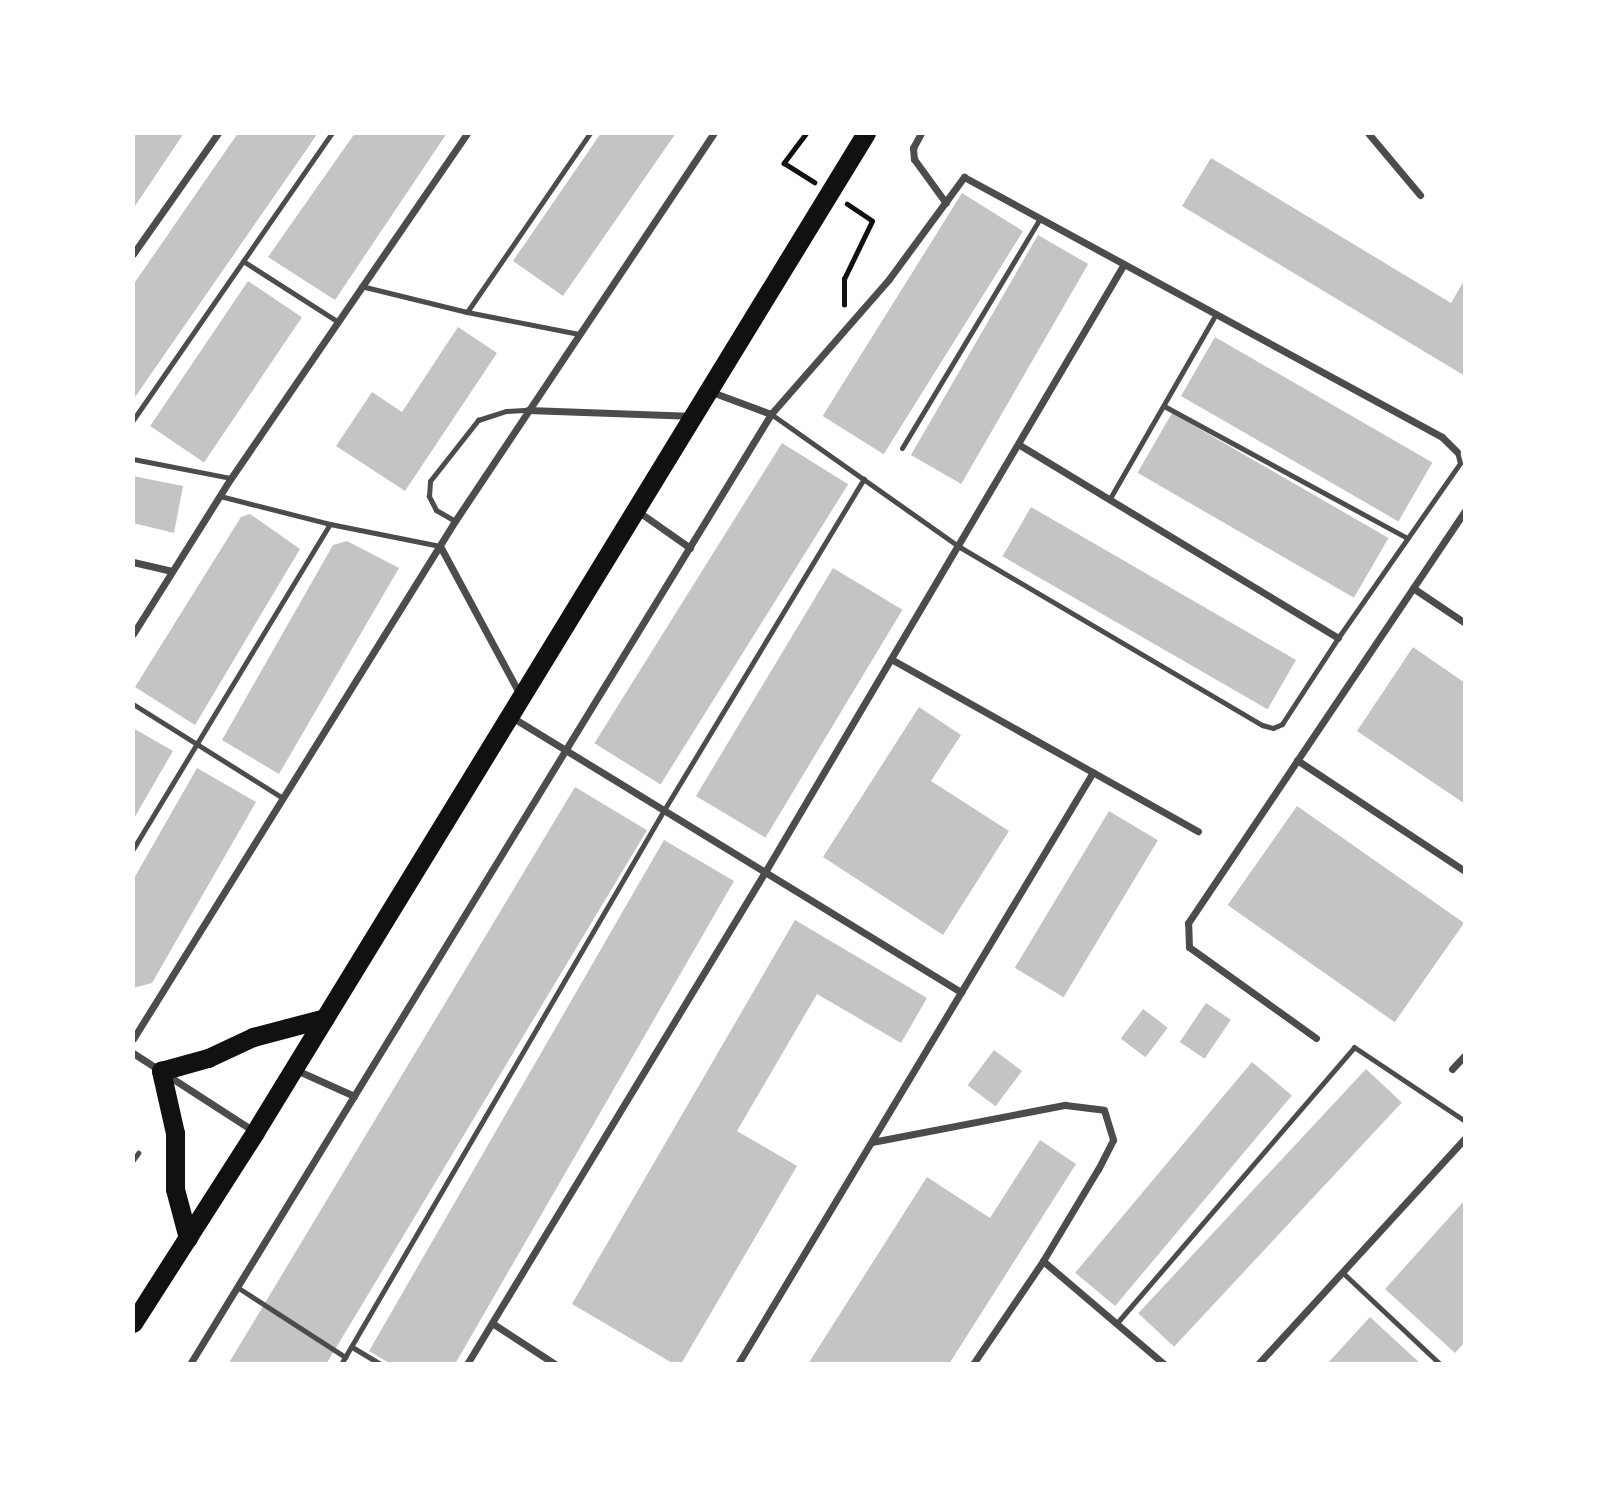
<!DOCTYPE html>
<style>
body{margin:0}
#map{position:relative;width:1598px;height:1497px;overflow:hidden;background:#fff;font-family:Bitter,serif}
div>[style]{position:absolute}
.building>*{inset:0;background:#c4c4c4;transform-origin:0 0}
.path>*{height:4.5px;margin:-2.25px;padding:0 2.25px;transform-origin:2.25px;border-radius:2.25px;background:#111}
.service>*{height:5px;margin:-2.5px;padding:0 2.5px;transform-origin:2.5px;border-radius:2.5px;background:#4c4c4c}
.minor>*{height:7px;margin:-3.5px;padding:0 3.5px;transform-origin:3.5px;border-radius:3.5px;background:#4c4c4c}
.trunk>*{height:19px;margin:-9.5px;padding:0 9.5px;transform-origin:9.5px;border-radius:9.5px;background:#111}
span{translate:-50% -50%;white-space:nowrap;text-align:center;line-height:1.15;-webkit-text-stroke:5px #fff;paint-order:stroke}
.frame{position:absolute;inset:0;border:135px solid #fff;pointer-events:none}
</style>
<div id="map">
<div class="building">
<i style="clip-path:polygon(133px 133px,184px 133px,133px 209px)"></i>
<i style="clip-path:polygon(238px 133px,318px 133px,133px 400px,133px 285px)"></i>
<i style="clip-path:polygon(355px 133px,447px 133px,335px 300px,268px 257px)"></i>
<i style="clip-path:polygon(601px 133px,676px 133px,563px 296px,513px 261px)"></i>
<i style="clip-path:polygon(1211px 158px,1451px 303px,1465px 279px,1465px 376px,1182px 206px)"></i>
<i style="left:962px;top:193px;width:72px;height:263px;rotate:32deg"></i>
<i style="left:1038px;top:235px;width:58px;height:254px;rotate:30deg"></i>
<i style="left:248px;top:281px;width:65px;height:175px;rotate:34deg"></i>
<i style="clip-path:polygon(458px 327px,497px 353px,405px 491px,336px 446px,372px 392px,402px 412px)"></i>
<i style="left:1215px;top:337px;width:251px;height:68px;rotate:30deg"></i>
<i style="left:1172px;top:413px;width:250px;height:69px;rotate:30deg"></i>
<i style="left:782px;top:443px;width:78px;height:354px;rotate:32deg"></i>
<i style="clip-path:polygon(133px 476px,183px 486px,174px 533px,133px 523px)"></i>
<i style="left:1031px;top:507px;width:306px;height:57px;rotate:30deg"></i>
<i style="clip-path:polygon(250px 514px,300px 549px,195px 725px,135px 687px,241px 517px)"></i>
<i style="clip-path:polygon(347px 541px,399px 568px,279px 774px,222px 740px,333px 545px)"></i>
<i style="left:833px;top:568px;width:81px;height:266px;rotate:31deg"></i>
<i style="clip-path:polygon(1413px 647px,1465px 683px,1465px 804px,1357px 731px)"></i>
<i style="clip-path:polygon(919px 707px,961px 735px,931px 781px,1009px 831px,943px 935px,823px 857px)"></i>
<i style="clip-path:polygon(133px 728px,173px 751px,133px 820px)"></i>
<i style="clip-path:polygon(197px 768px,256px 802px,152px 983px,133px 988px,133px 880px)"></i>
<i style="left:575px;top:787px;width:84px;height:675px;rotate:31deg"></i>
<i style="left:1297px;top:806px;width:204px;height:121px;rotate:35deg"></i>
<i style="left:1109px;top:811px;width:57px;height:183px;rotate:31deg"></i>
<i style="clip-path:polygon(664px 840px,734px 881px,455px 1364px,391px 1364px,369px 1351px)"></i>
<i style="clip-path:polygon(795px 920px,927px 998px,901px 1043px,817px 994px,737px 1131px,797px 1166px,681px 1364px,674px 1364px,572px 1304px)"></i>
<i style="left:1206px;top:1003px;width:30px;height:47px;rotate:34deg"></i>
<i style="left:1143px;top:1009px;width:31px;height:37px;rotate:37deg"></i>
<i style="left:994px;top:1050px;width:35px;height:44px;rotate:37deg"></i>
<i style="left:1252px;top:1062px;width:52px;height:275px;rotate:40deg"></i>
<i style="left:1366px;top:1069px;width:49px;height:334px;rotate:43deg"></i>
<i style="clip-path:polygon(1040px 1140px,1076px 1164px,949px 1364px,808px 1364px,927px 1177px,990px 1218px)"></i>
<i style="clip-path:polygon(1465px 1200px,1465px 1342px,1455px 1353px,1385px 1289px)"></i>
<i style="clip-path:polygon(1370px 1317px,1421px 1364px,1327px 1364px)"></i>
</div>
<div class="path">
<i style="left:807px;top:133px;width:38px;rotate:127deg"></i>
<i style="left:784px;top:163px;width:36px;rotate:32deg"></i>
<i style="left:844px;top:305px;width:26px;rotate:-90deg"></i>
<i style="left:844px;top:279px;width:64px;rotate:-64.2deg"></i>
<i style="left:872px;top:221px;width:30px;rotate:-146deg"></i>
</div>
<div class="service">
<i style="left:243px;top:261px;width:112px;rotate:32.6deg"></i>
<i style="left:361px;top:286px;width:109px;rotate:13.8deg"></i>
<i style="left:467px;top:312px;width:114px;rotate:11.1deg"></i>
<i style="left:467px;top:312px;width:217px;rotate:-55.5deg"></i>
<i style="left:1164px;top:406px;width:277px;rotate:28.5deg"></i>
<i style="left:771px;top:414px;width:229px;rotate:35.2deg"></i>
<i style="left:958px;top:546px;width:353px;rotate:30.5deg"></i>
<i style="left:1262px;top:725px;width:11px;rotate:15deg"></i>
<i style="left:1273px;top:728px;width:10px;rotate:-24deg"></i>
<i style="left:1282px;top:724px;width:103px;rotate:-56.9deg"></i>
<i style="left:1338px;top:638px;width:213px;rotate:-55.1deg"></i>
<i style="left:1460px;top:463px;width:11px;rotate:-105deg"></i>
<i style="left:133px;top:420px;width:349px;rotate:-55.3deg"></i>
<i style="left:902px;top:448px;width:268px;rotate:-59deg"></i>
<i style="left:133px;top:459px;width:100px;rotate:11deg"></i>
<i style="left:220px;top:496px;width:114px;rotate:14.3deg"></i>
<i style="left:330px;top:524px;width:112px;rotate:11.3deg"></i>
<i style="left:1109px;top:500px;width:215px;rotate:-60.1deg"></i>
<i style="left:455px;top:521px;width:22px;rotate:-150deg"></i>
<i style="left:436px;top:510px;width:16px;rotate:-117deg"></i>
<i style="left:429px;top:496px;width:15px;rotate:-86deg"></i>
<i style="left:430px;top:481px;width:78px;rotate:-51.8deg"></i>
<i style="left:478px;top:420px;width:29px;rotate:-18deg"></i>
<i style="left:506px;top:411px;width:22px;rotate:-3deg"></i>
<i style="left:133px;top:704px;width:177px;rotate:32.1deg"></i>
<i style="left:133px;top:849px;width:380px;rotate:-58.8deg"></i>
<i style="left:133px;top:1160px;width:9px;rotate:-54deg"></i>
<i style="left:1342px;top:1272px;width:134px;rotate:43.2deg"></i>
<i style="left:237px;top:1287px;width:129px;rotate:32.9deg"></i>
<i style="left:1116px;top:1324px;width:365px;rotate:-49.3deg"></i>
<i style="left:1354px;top:1047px;width:133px;rotate:33.7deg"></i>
<i style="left:352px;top:1347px;width:33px;rotate:31deg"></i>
<i style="left:341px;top:1364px;width:641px;rotate:-59.76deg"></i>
<i style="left:664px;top:810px;width:387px;rotate:-58.9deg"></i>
</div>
<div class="minor">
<i style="left:921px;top:133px;width:17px;rotate:118deg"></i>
<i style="left:913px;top:148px;width:11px;rotate:85deg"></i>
<i style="left:914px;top:159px;width:54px;rotate:54deg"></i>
<i style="left:1368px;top:133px;width:81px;rotate:50deg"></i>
<i style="left:133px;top:254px;width:148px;rotate:-54.9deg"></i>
<i style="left:709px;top:391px;width:66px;rotate:20.4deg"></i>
<i style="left:528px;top:410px;width:160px;rotate:2.1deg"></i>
<i style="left:1018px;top:444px;width:374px;rotate:31.2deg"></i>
<i style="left:636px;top:510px;width:66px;rotate:35.1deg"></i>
<i style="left:440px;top:546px;width:167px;rotate:61.7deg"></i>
<i style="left:133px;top:562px;width:40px;rotate:13deg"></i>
<i style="left:1413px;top:588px;width:63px;rotate:33.9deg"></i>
<i style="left:133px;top:634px;width:184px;rotate:-57.9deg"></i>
<i style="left:231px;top:478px;width:418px;rotate:-55.6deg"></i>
<i style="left:891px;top:659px;width:352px;rotate:29.3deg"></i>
<i style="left:510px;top:716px;width:529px;rotate:31.47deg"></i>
<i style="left:1297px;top:760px;width:201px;rotate:33.5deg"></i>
<i style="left:1316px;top:1038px;width:156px;rotate:-144.4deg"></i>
<i style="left:1189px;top:947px;width:24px;rotate:-92deg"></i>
<i style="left:1188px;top:923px;width:496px;rotate:-56.1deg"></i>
<i style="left:133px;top:1039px;width:610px;rotate:-58.13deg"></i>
<i style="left:455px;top:521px;width:467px;rotate:-56.3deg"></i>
<i style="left:133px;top:1053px;width:145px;rotate:32.9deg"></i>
<i style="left:294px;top:1069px;width:66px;rotate:24.2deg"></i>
<i style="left:1452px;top:1069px;width:19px;rotate:-47deg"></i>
<i style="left:872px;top:1142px;width:197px;rotate:-10.9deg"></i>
<i style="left:1065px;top:1105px;width:39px;rotate:7deg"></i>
<i style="left:1104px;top:1110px;width:31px;rotate:73deg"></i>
<i style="left:1113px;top:1140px;width:33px;rotate:117deg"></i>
<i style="left:1098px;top:1169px;width:107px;rotate:120.9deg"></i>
<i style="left:1043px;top:1261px;width:125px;rotate:124.2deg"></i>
<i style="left:1043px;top:1261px;width:159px;rotate:40.4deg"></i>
<i style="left:492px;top:1323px;width:75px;rotate:33.1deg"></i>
<i style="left:190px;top:1364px;width:1114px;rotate:-58.55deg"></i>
<i style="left:771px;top:414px;width:179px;rotate:-48.8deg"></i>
<i style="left:889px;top:279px;width:127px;rotate:-53.7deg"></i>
<i style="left:964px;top:177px;width:544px;rotate:28.54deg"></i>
<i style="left:1442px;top:437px;width:21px;rotate:45deg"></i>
<i style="left:467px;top:1364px;width:575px;rotate:-58.8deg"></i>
<i style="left:765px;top:872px;width:706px;rotate:-59.44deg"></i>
<i style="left:738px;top:1364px;width:690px;rotate:-59.05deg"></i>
<i style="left:1258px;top:1364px;width:306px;rotate:-47.5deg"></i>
</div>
<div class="trunk">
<i style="left:188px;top:1238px;width:51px;rotate:-104.9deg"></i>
<i style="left:175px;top:1189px;width:56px;rotate:-90deg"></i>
<i style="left:175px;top:1133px;width:64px;rotate:-102.7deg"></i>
<i style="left:161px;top:1071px;width:49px;rotate:-15.5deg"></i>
<i style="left:208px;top:1058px;width:50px;rotate:-25deg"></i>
<i style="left:253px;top:1037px;width:74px;rotate:-14.8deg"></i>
<i style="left:133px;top:1323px;width:227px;rotate:-57.4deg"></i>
<i style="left:255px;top:1132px;width:1171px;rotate:-58.55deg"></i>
</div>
<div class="frame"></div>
</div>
